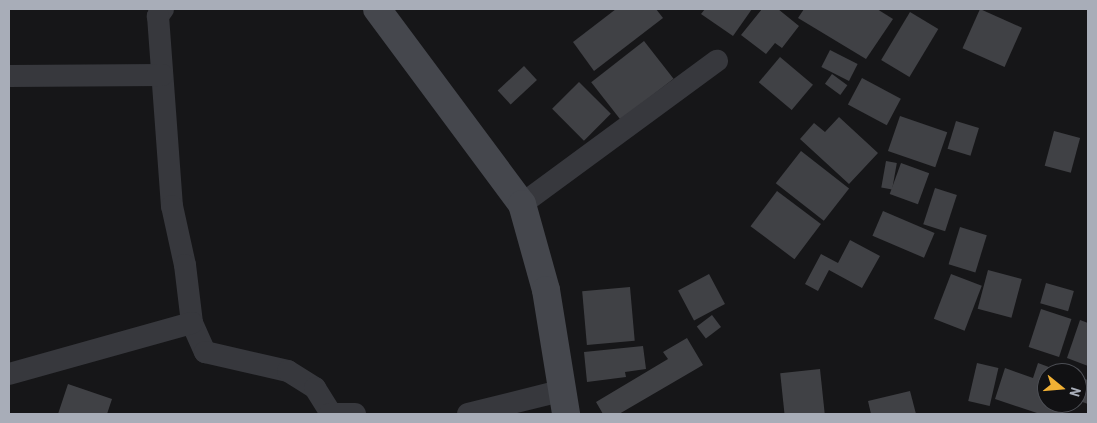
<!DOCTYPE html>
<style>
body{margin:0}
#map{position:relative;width:1097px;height:423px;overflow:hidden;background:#161618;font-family:"Roboto Condensed",sans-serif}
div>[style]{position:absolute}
.building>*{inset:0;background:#404145;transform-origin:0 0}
.street>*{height:22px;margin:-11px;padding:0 11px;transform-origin:11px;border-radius:11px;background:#37383d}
.secondary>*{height:28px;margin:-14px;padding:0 14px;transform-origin:14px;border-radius:14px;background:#45474d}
span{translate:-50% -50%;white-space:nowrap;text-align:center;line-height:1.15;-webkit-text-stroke:4.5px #111113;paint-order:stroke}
.frame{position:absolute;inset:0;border:10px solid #a8adb8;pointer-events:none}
.north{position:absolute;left:1037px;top:363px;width:50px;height:50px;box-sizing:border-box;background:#111113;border:1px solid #4d4f55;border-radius:50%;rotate:107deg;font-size:14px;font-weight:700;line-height:20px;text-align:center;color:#a8adb8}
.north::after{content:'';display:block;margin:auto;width:18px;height:22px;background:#f2b134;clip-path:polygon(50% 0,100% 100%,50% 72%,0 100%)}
</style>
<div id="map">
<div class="building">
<i style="clip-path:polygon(616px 9px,656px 9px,663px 18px,594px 71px,573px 42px)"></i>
<i style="clip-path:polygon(705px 9px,752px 9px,733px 36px,701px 14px)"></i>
<i style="clip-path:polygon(762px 9px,778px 9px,799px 26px,782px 48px,775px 43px,766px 54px,741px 35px)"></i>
<i style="clip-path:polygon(804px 9px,877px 9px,893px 19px,866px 59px,798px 18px)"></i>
<i style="left:980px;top:9px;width:46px;height:43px;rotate:24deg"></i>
<i style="left:910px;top:12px;width:33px;height:56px;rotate:31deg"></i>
<i style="left:644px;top:41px;width:48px;height:67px;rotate:52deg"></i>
<i style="left:830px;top:50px;width:31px;height:19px;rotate:27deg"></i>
<i style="left:780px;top:57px;width:43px;height:33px;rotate:40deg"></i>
<i style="left:524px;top:66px;width:19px;height:36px;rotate:47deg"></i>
<i style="left:832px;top:74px;width:19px;height:12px;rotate:36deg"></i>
<i style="left:862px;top:78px;width:44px;height:30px;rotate:28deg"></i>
<i style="left:579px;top:82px;width:45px;height:38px;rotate:45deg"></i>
<i style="left:900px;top:116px;width:50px;height:37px;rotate:19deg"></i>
<i style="clip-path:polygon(839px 117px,878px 153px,849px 184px,800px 139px,814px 123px,825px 132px)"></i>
<i style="left:956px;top:121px;width:24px;height:29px;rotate:17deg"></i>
<i style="left:1054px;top:131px;width:27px;height:36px;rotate:15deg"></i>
<i style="left:801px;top:151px;width:61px;height:41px;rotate:38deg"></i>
<i style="left:886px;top:161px;width:11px;height:27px;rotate:10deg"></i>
<i style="left:901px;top:163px;width:30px;height:33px;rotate:20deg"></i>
<i style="left:935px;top:188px;width:23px;height:38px;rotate:18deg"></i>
<i style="left:777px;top:191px;width:55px;height:44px;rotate:37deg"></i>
<i style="left:883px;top:211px;width:56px;height:27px;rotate:23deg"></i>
<i style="left:960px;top:227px;width:28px;height:39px;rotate:17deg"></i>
<i style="clip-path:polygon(850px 240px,880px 256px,862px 288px,829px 270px,818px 291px,805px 284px,821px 254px,838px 263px)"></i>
<i style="left:988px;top:270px;width:35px;height:40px;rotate:15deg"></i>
<i style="left:709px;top:274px;width:34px;height:35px;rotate:62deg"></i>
<i style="left:951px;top:274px;width:33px;height:48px;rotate:21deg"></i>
<i style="left:1046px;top:283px;width:29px;height:21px;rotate:16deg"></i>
<i style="left:630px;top:287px;width:54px;height:48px;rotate:85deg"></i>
<i style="left:1041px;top:309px;width:32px;height:40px;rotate:18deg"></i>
<i style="left:712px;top:315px;width:15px;height:19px;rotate:53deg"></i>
<i style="clip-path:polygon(1080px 320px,1088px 323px,1088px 366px,1067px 358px)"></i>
<i style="clip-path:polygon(687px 338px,703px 365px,619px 414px,603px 414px,596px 402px,668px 359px,663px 352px)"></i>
<i style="clip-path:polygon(643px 346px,646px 369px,625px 372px,626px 377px,587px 382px,584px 352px)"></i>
<i style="left:977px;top:363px;width:22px;height:39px;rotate:13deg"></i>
<i style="clip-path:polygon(1038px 363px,1065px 373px,1047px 373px,1047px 403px,1065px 403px,1062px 414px,1040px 414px,995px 399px,1005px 368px,1033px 378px)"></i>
<i style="left:820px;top:369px;width:45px;height:40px;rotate:84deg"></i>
<i style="clip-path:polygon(1077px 377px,1088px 380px,1088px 404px,1077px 400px)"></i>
<i style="clip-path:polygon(68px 384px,112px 399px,107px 414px,58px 414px)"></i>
<i style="clip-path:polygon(910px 391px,916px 414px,871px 414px,868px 401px)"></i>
</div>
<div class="street">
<i style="left:163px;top:9px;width:9px;rotate:126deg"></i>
<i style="left:158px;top:16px;width:191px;rotate:85.8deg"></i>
<i style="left:172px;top:206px;width:60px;rotate:77.6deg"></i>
<i style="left:185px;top:265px;width:58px;rotate:83.1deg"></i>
<i style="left:192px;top:323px;width:32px;rotate:66deg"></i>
<i style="left:205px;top:352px;width:85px;rotate:12.9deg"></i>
<i style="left:288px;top:371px;width:32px;rotate:32deg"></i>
<i style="left:315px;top:388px;width:28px;rotate:58deg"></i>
<i style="left:9px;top:76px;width:153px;rotate:-0.4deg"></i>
<i style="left:522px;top:204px;width:242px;rotate:-36.3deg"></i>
<i style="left:9px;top:374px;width:190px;rotate:-15.6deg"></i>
<i style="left:330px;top:414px;width:25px"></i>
<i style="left:468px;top:414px;width:95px;rotate:-14deg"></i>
</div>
<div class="secondary">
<i style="left:377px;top:9px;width:243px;rotate:53.4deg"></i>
<i style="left:522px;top:204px;width:89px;rotate:74.4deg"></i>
<i style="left:546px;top:290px;width:126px;rotate:80.8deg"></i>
</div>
<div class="frame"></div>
<div class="north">N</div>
</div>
